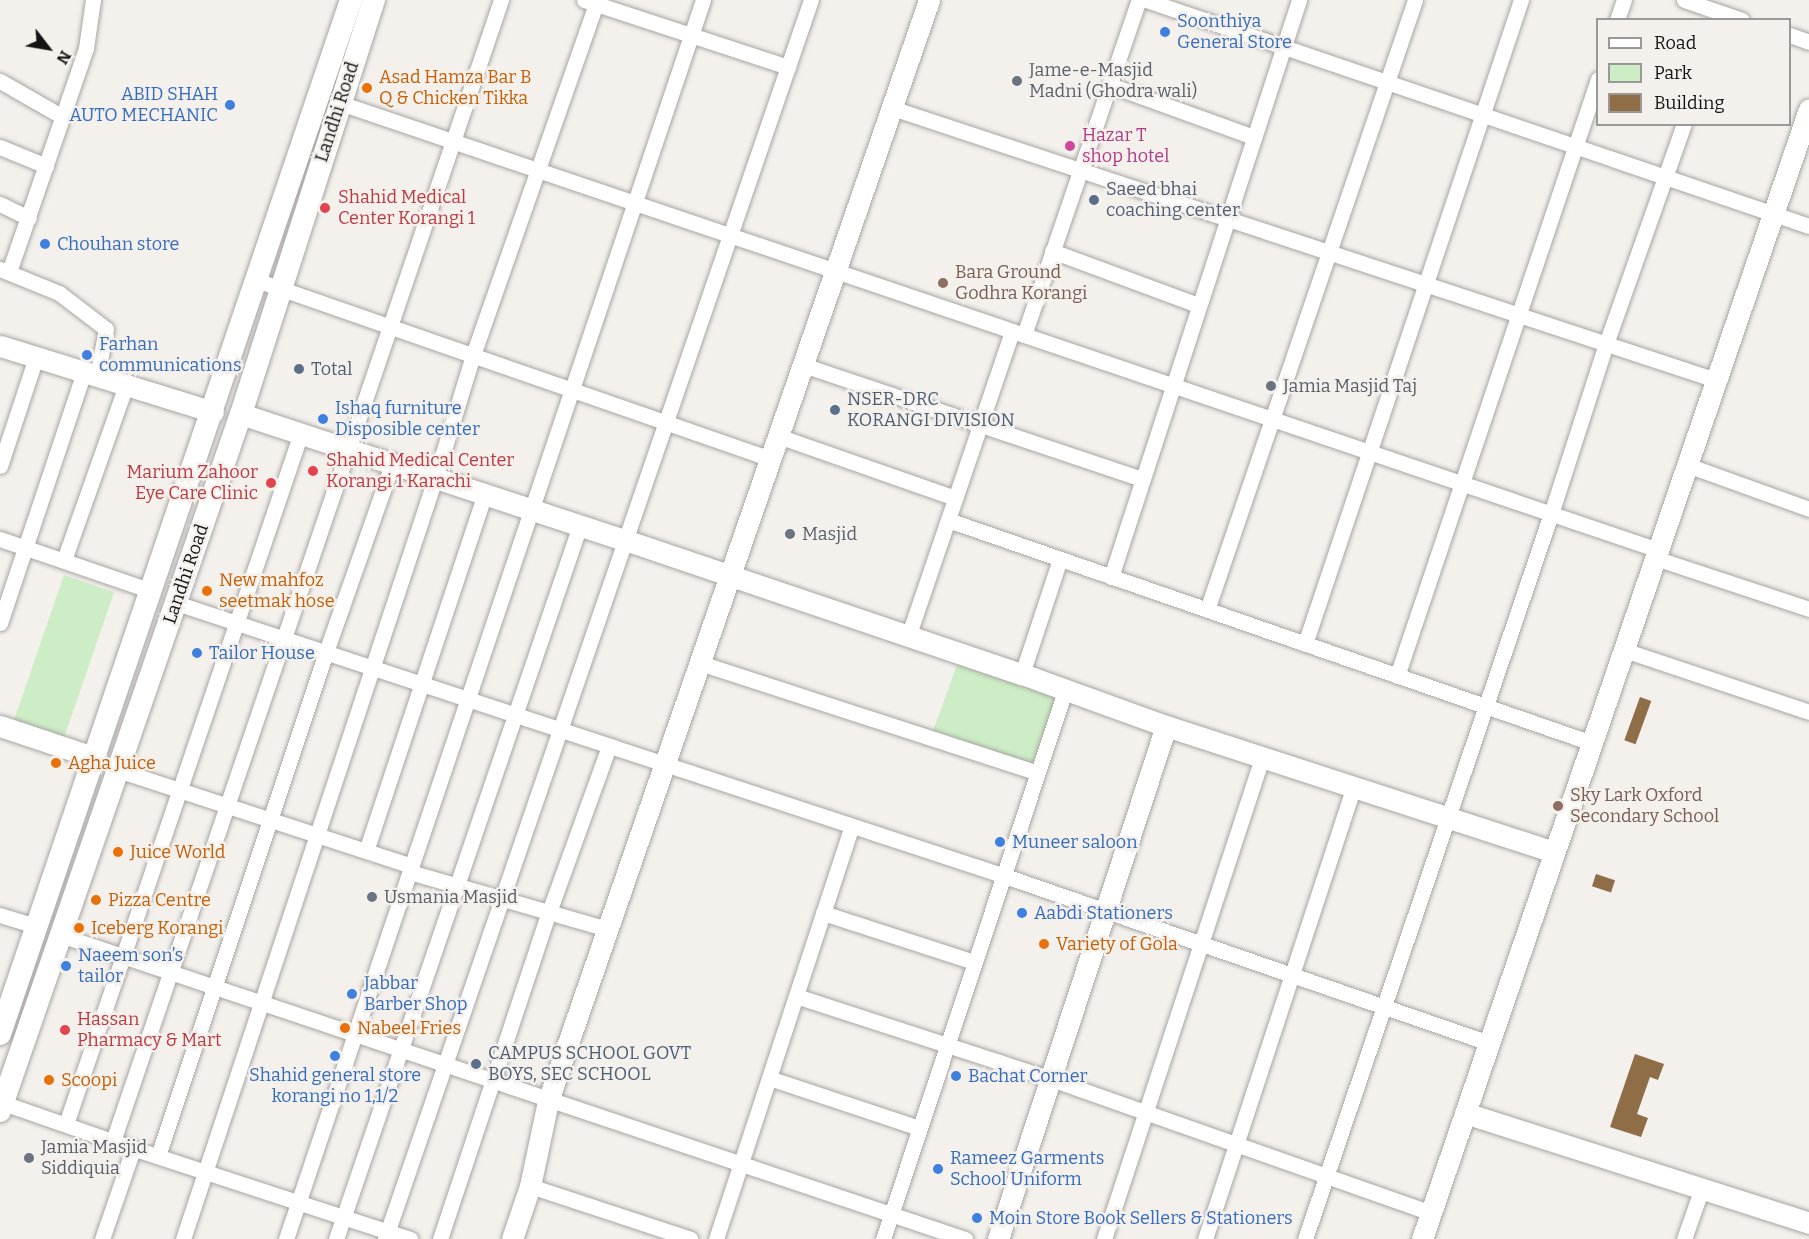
<!DOCTYPE html>
<meta charset="utf-8">
<style>
body{margin:0}
#map{position:relative;width:1809px;height:1239px;overflow:hidden;background:#f4f1ed;font-family:Bitter,serif}
div>[style]{position:absolute}
.green>*{inset:0;background:#ccedc5;transform-origin:0 0}
.building>*{inset:0;background:#8e6d47;transform-origin:0 0}
.roads{filter:drop-shadow(0 0 2px #a8a5a2) drop-shadow(0 0 2px #a8a5a2)}
.street>*{height:15px;margin:-7.5px;padding:0 7.5px;transform-origin:7.5px;border-radius:7.5px;background:#fff}
.secondary>*{height:21px;margin:-10.5px;padding:0 10.5px;transform-origin:10.5px;border-radius:10.5px;background:#fff}
.primary>*{height:22px;margin:-11px;padding:0 11px;transform-origin:11px;border-radius:11px;background:#fff}
.dots>*{width:16px;height:16px;translate:-50% -50%;box-sizing:border-box;border:3px solid #f4f1ed;border-radius:50%}
span{translate:-50% -50%;white-space:nowrap;text-align:center;line-height:1.15;-webkit-text-stroke:4.5px #f4f1ed;paint-order:stroke}
.shop-label{font-size:18px;color:#366cbe}
.left{translate:0 -50%;text-align:left}
.right{translate:-100% -50%;text-align:right}
.worship-label{font-size:18px;color:#5b616d}
.food-label{font-size:18px;color:#c56008}
.street-label{font-size:18px;color:#151413}
.hotel-label{font-size:18px;color:#b23c85}
.service-label{font-size:18px;color:#4e5e75}
.health-label{font-size:18px;color:#be3a42}
.education-label{font-size:18px;color:#785e54}
.legend{position:absolute;left:1596px;top:18px;width:195px;height:108px;box-sizing:border-box;background:#f4f1ed;border:2px solid #9b9996;margin:0;padding:8px 10px;list-style:none;font-size:18px;color:#151413}
.legend li{display:flex;align-items:center;gap:12px;height:30px}
.legend b{width:30px;border:2px solid #9b9996}
.north{position:absolute;left:18px;top:18px;width:60px;height:60px;-webkit-text-stroke:4px #f4f1ed;paint-order:stroke;rotate:121deg;font-size:16px;font-weight:700;line-height:24px;text-align:center;color:#151413}
.north::after{content:'';display:block;margin:auto;width:21px;height:27px;background:#151413;clip-path:polygon(50% 0,100% 100%,50% 72%,0 100%)}
</style>
<div id="map">
<div class="green">
<i style="left:64px;top:575px;width:53px;height:157px;rotate:19deg"></i>
<i style="left:961px;top:654px;width:110px;height:88px;rotate:20deg"></i>
</div>
<div class="building">
<i style="left:1640px;top:697px;width:12px;height:46px;rotate:20deg"></i>
<i style="left:1596px;top:874px;width:20px;height:13px;rotate:18deg"></i>
<i style="clip-path:polygon(1635px 1054px,1664px 1064px,1658px 1080px,1650px 1077px,1637px 1114px,1648px 1118px,1641px 1137px,1610px 1127px)"></i>
</div>
<div class="roads">
<div class="street">
<i style="left:584px;top:0;width:215px;rotate:18.2deg"></i>
<i style="left:1146px;top:0;width:700px;rotate:18.82deg"></i>
<i style="left:1684px;top:0;width:61px;rotate:19deg"></i>
<i style="left:1617px;top:20px;width:21px;rotate:-71deg"></i>
<i style="left:1790px;top:35px;width:20px;rotate:20deg"></i>
<i style="left:0;top:81px;width:73px;rotate:29.7deg"></i>
<i style="left:1110px;top:85px;width:153px;rotate:19.9deg"></i>
<i style="left:340px;top:103px;width:1392px;rotate:18.73deg"></i>
<i style="left:892px;top:108px;width:868px;rotate:18.27deg"></i>
<i style="left:0;top:147px;width:50px;rotate:22.4deg"></i>
<i style="left:0;top:204px;width:32px;rotate:26deg"></i>
<i style="left:1052px;top:251px;width:156px;rotate:20.3deg"></i>
<i style="left:0;top:269px;width:64px;rotate:22.1deg"></i>
<i style="left:59px;top:293px;width:59px;rotate:37.5deg"></i>
<i style="left:106px;top:329px;width:48px;rotate:100.8deg"></i>
<i style="left:9px;top:272px;width:237px;rotate:-71deg"></i>
<i style="left:86px;top:48px;width:49px;rotate:-81.7deg"></i>
<i style="left:256px;top:280px;width:545px;rotate:19.17deg"></i>
<i style="left:1024px;top:335px;width:354px;rotate:-71.1deg"></i>
<i style="left:803px;top:365px;width:358px;rotate:18.6deg"></i>
<i style="left:778px;top:436px;width:188px;rotate:19.3deg"></i>
<i style="left:1687px;top:465px;width:130px;rotate:19.8deg"></i>
<i style="left:0;top:466px;width:115px;rotate:-71.7deg"></i>
<i style="left:948px;top:520px;width:682px;rotate:19.1deg"></i>
<i style="left:0;top:539px;width:161px;rotate:18.9deg"></i>
<i style="left:1655px;top:558px;width:162px;rotate:18.3deg"></i>
<i style="left:64px;top:560px;width:186px;rotate:-70.5deg"></i>
<i style="left:1111px;top:577px;width:607px;rotate:-71.95deg"></i>
<i style="left:176px;top:603px;width:870px;rotate:18.23deg"></i>
<i style="left:1002px;top:875px;width:515px;rotate:19.03deg"></i>
<i style="left:1207px;top:610px;width:644px;rotate:-71.17deg"></i>
<i style="left:0;top:623px;width:265px;rotate:-71.5deg"></i>
<i style="left:908px;top:637px;width:323px;rotate:-71.2deg"></i>
<i style="left:1305px;top:644px;width:679px;rotate:-71.46deg"></i>
<i style="left:1624px;top:650px;width:195px;rotate:18.5deg"></i>
<i style="left:700px;top:663px;width:353px;rotate:18deg"></i>
<i style="left:1022px;top:674px;width:121px;rotate:-71.7deg"></i>
<i style="left:1397px;top:676px;width:630px;rotate:-71.39deg"></i>
<i style="left:118px;top:770px;width:309px;rotate:18.1deg"></i>
<i style="left:366px;top:851px;width:377px;rotate:-71.6deg"></i>
<i style="left:410px;top:872px;width:206px;rotate:16.1deg"></i>
<i style="left:823px;top:913px;width:159px;rotate:18deg"></i>
<i style="left:0;top:915px;width:38px;rotate:17deg"></i>
<i style="left:60px;top:935px;width:955px;rotate:18.57deg"></i>
<i style="left:796px;top:996px;width:268px;rotate:18deg"></i>
<i style="left:1051px;top:1079px;width:403px;rotate:19.4deg"></i>
<i style="left:769px;top:1078px;width:158px;rotate:18.4deg"></i>
<i style="left:3px;top:1103px;width:133px;rotate:19.2deg"></i>
<i style="left:129px;top:1147px;width:8px;rotate:76deg"></i>
<i style="left:131px;top:1155px;width:89px;rotate:109deg"></i>
<i style="left:66px;top:1124px;width:730px;rotate:-71.22deg"></i>
<i style="left:113px;top:1141px;width:1205px;rotate:-71.22deg"></i>
<i style="left:129px;top:1147px;width:296px;rotate:18.1deg"></i>
<i style="left:158px;top:1156px;width:531px;rotate:-71.57deg"></i>
<i style="left:326px;top:652px;width:201px;rotate:-70.6deg"></i>
<i style="left:530px;top:1186px;width:169px;rotate:18.2deg"></i>
<i style="left:183px;top:1239px;width:804px;rotate:-71.66deg"></i>
<i style="left:436px;top:476px;width:127px;rotate:-73deg"></i>
<i style="left:473px;top:355px;width:376px;rotate:-70.7deg"></i>
<i style="left:286px;top:1239px;width:1307px;rotate:-71.4deg"></i>
<i style="left:336px;top:1239px;width:755px;rotate:-71.13deg"></i>
<i style="left:385px;top:1239px;width:1310px;rotate:-71.03deg"></i>
<i style="left:440px;top:1239px;width:345px;rotate:-71.6deg"></i>
<i style="left:549px;top:912px;width:177px;rotate:-70.1deg"></i>
<i style="left:716px;top:1239px;width:435px;rotate:-71.8deg"></i>
<i style="left:883px;top:1239px;width:577px;rotate:-71.63deg"></i>
<i style="left:1104px;top:1239px;width:506px;rotate:-71.82deg"></i>
<i style="left:1205px;top:1239px;width:476px;rotate:-71.8deg"></i>
<i style="left:1305px;top:1239px;width:766px;rotate:-71.26deg"></i>
<i style="left:1551px;top:514px;width:179px;rotate:-72.1deg"></i>
<i style="left:1606px;top:344px;width:233px;rotate:-70.5deg"></i>
<i style="left:1684px;top:1239px;width:54px;rotate:-70.6deg"></i>
</div>
<div class="secondary">
<i style="left:0;top:346px;width:223px;rotate:17.2deg"></i>
<i style="left:241px;top:414px;width:404px;rotate:18.2deg"></i>
<i style="left:625px;top:540px;width:419px;rotate:18.7deg"></i>
<i style="left:1022px;top:674px;width:153px;rotate:19.9deg"></i>
<i style="left:1166px;top:726px;width:408px;rotate:18deg"></i>
<i style="left:0;top:726px;width:98px;rotate:18.4deg"></i>
<i style="left:1465px;top:1113px;width:361px;rotate:17.7deg"></i>
<i style="left:512px;top:1239px;width:56px;rotate:-71.2deg"></i>
<i style="left:530px;top:1186px;width:87px;rotate:-78deg"></i>
<i style="left:548px;top:1101px;width:1165px;rotate:-70.91deg"></i>
<i style="left:998px;top:1239px;width:540px;rotate:-71.87deg"></i>
<i style="left:1422px;top:1239px;width:1194px;rotate:-71.09deg"></i>
</div>
<div class="primary">
<i style="left:0;top:1034px;width:1092px;rotate:-71.25deg"></i>
<i style="left:0;top:1111px;width:737px;rotate:-70.93deg"></i>
<i style="left:241px;top:414px;width:435px;rotate:-72.2deg"></i>
</div>
</div>
<div class="dots">
<i style="left:1165px;top:32px;background:#3f7fe0"></i>
<i style="left:1017px;top:81px;background:#6b7280"></i>
<i style="left:367px;top:88px;background:#e8710a"></i>
<i style="left:230px;top:105px;background:#3f7fe0"></i>
<i style="left:1070px;top:146px;background:#d1479c"></i>
<i style="left:1094px;top:200px;background:#5c6f8a"></i>
<i style="left:325px;top:208px;background:#e0444e"></i>
<i style="left:45px;top:244px;background:#3f7fe0"></i>
<i style="left:943px;top:283px;background:#8d6e63"></i>
<i style="left:87px;top:355px;background:#3f7fe0"></i>
<i style="left:299px;top:369px;background:#5c6f8a"></i>
<i style="left:1271px;top:386px;background:#6b7280"></i>
<i style="left:835px;top:410px;background:#5c6f8a"></i>
<i style="left:323px;top:419px;background:#3f7fe0"></i>
<i style="left:313px;top:471px;background:#e0444e"></i>
<i style="left:271px;top:483px;background:#e0444e"></i>
<i style="left:790px;top:534px;background:#6b7280"></i>
<i style="left:207px;top:591px;background:#e8710a"></i>
<i style="left:197px;top:653px;background:#3f7fe0"></i>
<i style="left:56px;top:763px;background:#e8710a"></i>
<i style="left:1558px;top:806px;background:#8d6e63"></i>
<i style="left:1000px;top:842px;background:#3f7fe0"></i>
<i style="left:118px;top:852px;background:#e8710a"></i>
<i style="left:372px;top:897px;background:#6b7280"></i>
<i style="left:96px;top:900px;background:#e8710a"></i>
<i style="left:1022px;top:913px;background:#3f7fe0"></i>
<i style="left:79px;top:928px;background:#e8710a"></i>
<i style="left:1044px;top:944px;background:#e8710a"></i>
<i style="left:66px;top:966px;background:#3f7fe0"></i>
<i style="left:352px;top:994px;background:#3f7fe0"></i>
<i style="left:345px;top:1028px;background:#e8710a"></i>
<i style="left:65px;top:1030px;background:#e0444e"></i>
<i style="left:335px;top:1056px;background:#3f7fe0"></i>
<i style="left:476px;top:1064px;background:#5c6f8a"></i>
<i style="left:956px;top:1076px;background:#3f7fe0"></i>
<i style="left:49px;top:1080px;background:#e8710a"></i>
<i style="left:29px;top:1158px;background:#6b7280"></i>
<i style="left:938px;top:1169px;background:#3f7fe0"></i>
<i style="left:977px;top:1218px;background:#3f7fe0"></i>
</div>
<div class="shop-label">
<span class="left" style="left:1177px;top:32px">Soonthiya<br>General Store</span>
<span class="right" style="left:218px;top:105px">ABID SHAH<br>AUTO MECHANIC</span>
<span class="left" style="left:57px;top:244px">Chouhan store</span>
<span class="left" style="left:99px;top:355px">Farhan<br>communications</span>
<span class="left" style="left:335px;top:419px">Ishaq furniture<br>Disposible center</span>
<span class="left" style="left:209px;top:653px">Tailor House</span>
<span class="left" style="left:1012px;top:842px">Muneer saloon</span>
<span class="left" style="left:1034px;top:913px">Aabdi Stationers</span>
<span class="left" style="left:78px;top:966px">Naeem son’s<br>tailor</span>
<span class="left" style="left:364px;top:994px">Jabbar<br>Barber Shop</span>
<span style="left:335px;top:1086px">Shahid general store<br>korangi no 1,1/2</span>
<span class="left" style="left:968px;top:1076px">Bachat Corner</span>
<span class="left" style="left:950px;top:1169px">Rameez Garments<br>School Uniform</span>
<span class="left" style="left:989px;top:1218px">Moin Store Book Sellers &amp; Stationers</span>
</div>
<div class="worship-label">
<span class="left" style="left:1029px;top:81px">Jame-e-Masjid<br>Madni (Ghodra wali)</span>
<span class="left" style="left:1283px;top:386px">Jamia Masjid Taj</span>
<span class="left" style="left:802px;top:534px">Masjid</span>
<span class="left" style="left:384px;top:897px">Usmania Masjid</span>
<span class="left" style="left:41px;top:1158px">Jamia Masjid<br>Siddiquia</span>
</div>
<div class="food-label">
<span class="left" style="left:379px;top:88px">Asad Hamza Bar B<br>Q &amp; Chicken Tikka</span>
<span class="left" style="left:219px;top:591px">New mahfoz<br>seetmak hose</span>
<span class="left" style="left:68px;top:763px">Agha Juice</span>
<span class="left" style="left:130px;top:852px">Juice World</span>
<span class="left" style="left:108px;top:900px">Pizza Centre</span>
<span class="left" style="left:91px;top:928px">Iceberg Korangi</span>
<span class="left" style="left:1056px;top:944px">Variety of Gola</span>
<span class="left" style="left:357px;top:1028px">Nabeel Fries</span>
<span class="left" style="left:61px;top:1080px">Scoopi</span>
</div>
<div class="street-label">
<span style="left:337px;top:112px;rotate:-72deg">Landhi Road</span>
<span style="left:186px;top:574px;rotate:-71deg">Landhi Road</span>
</div>
<div class="hotel-label">
<span class="left" style="left:1082px;top:146px">Hazar T<br>shop hotel</span>
</div>
<div class="service-label">
<span class="left" style="left:1106px;top:200px">Saeed bhai<br>coaching center</span>
<span class="left" style="left:311px;top:369px">Total</span>
<span class="left" style="left:847px;top:410px">NSER-DRC<br>KORANGI DIVISION</span>
<span class="left" style="left:488px;top:1064px">CAMPUS SCHOOL GOVT<br>BOYS, SEC SCHOOL</span>
</div>
<div class="health-label">
<span class="left" style="left:338px;top:208px">Shahid Medical<br>Center Korangi 1</span>
<span class="left" style="left:326px;top:471px">Shahid Medical Center<br>Korangi 1 Karachi</span>
<span class="right" style="left:258px;top:483px">Marium Zahoor<br>Eye Care Clinic</span>
<span class="left" style="left:77px;top:1030px">Hassan<br>Pharmacy &amp; Mart</span>
</div>
<div class="education-label">
<span class="left" style="left:955px;top:283px">Bara Ground<br>Godhra Korangi</span>
<span class="left" style="left:1570px;top:806px">Sky Lark Oxford<br>Secondary School</span>
</div>
<ul class="legend">
<li><b style="height:8px;background:#fff"></b>Road</li>
<li><b style="height:16px;background:#ccedc5"></b>Park</li>
<li><b style="height:16px;background:#8e6d47"></b>Building</li>
</ul>
<div class="north">N</div>
</div>
